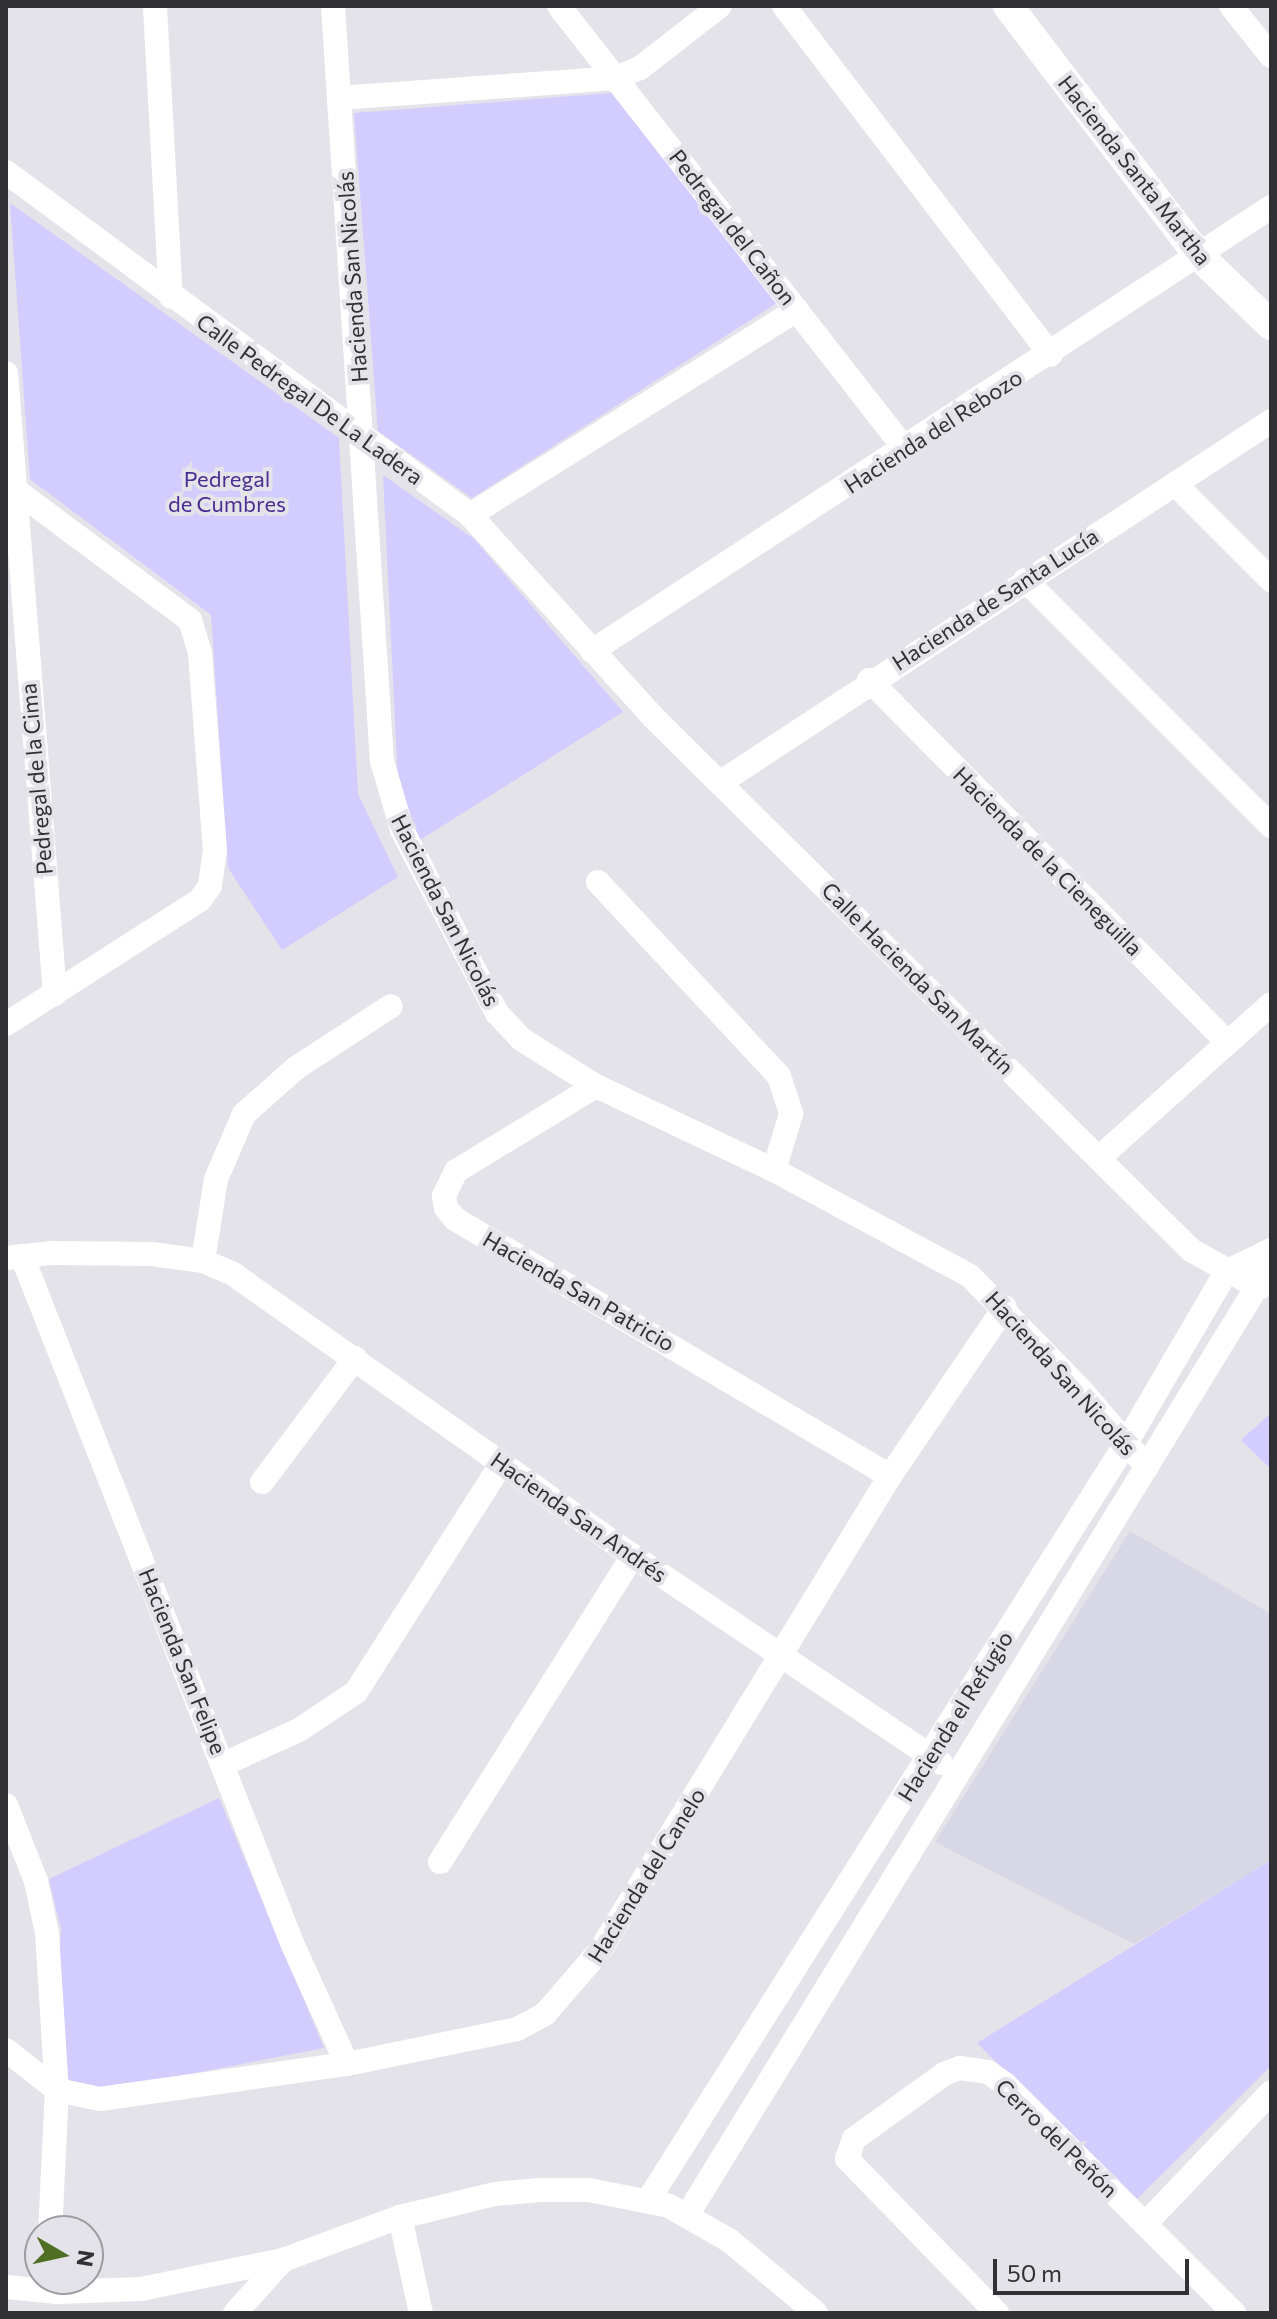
<!DOCTYPE html>
<meta charset="utf-8">
<style>
body{margin:0}
#map{position:relative;width:1277px;height:2319px;overflow:hidden;background:#e4e3ea;font-family:Commissioner,sans-serif}
div>[style]{position:absolute}
.built>*{inset:0;background:#d8d7e5}
.green>*{inset:0;background:#d2ccff}
.minor>*{height:24px;margin:-12px;padding:0 12px;transform-origin:12px;border-radius:12px;background:#fff}
.tertiary>*{height:30px;margin:-15px;padding:0 15px;transform-origin:15px;border-radius:15px;background:#fff}
span{translate:-50% -50%;white-space:nowrap;text-align:center;line-height:1.15;-webkit-text-stroke:8px #e4e3ea;paint-order:stroke}
.street-label{font-size:22px;color:#313133}
.park-label{font-size:22px;color:#4a2d91}
.frame{position:absolute;inset:0;border:8px solid #313133;pointer-events:none}
.north{position:absolute;left:24px;top:2215px;width:80px;height:80px;box-sizing:border-box;background:#e4e3ea;border:2px solid #9c9ca1;border-radius:50%;rotate:99deg;font-size:22px;font-weight:700;line-height:32px;text-align:center;color:#313133}
.north::after{content:'';display:block;margin:auto;width:28px;height:36px;background:#4f6f25;clip-path:polygon(50% 0,100% 100%,50% 72%,0 100%)}
.scale{position:absolute;left:993px;top:2259px;width:196px;height:36px;box-sizing:border-box;border:4px solid #313133;border-top:0;padding-left:10px;font-size:24px;line-height:28px;white-space:nowrap;color:#313133;-webkit-text-stroke:6px #e4e3ea;paint-order:stroke}
</style>
<div id="map">
<div class="built">
<i style="clip-path:polygon(1130px 1531px,1271px 1614px,1271px 1860px,1134px 1944px,935px 1842px)"></i>
</div>
<div class="green">
<i style="clip-path:polygon(612px 93px,777px 303px,472px 498px,378px 431px,354px 113px)"></i>
<i style="clip-path:polygon(10px 203px,339px 438px,358px 794px,398px 877px,282px 950px,228px 868px,211px 615px,30px 479px)"></i>
<i style="clip-path:polygon(383px 475px,474px 539px,623px 712px,420px 840px,398px 782px)"></i>
<i style="clip-path:polygon(1271px 1413px,1271px 1469px,1241px 1440px)"></i>
<i style="clip-path:polygon(219px 1798px,324px 2048px,76px 2096px,54px 2085px,61px 1929px,49px 1879px)"></i>
<i style="clip-path:polygon(1271px 1860px,1271px 2066px,1135px 2201px,977px 2043px)"></i>
</div>
<div class="minor">
<i style="left:155px;top:6px;width:291px;rotate:86.9deg"></i>
<i style="left:333px;top:6px;width:757px;rotate:86.29deg"></i>
<i style="left:382px;top:761px;width:72px;rotate:73.8deg"></i>
<i style="left:402px;top:830px;width:206px;rotate:62.6deg"></i>
<i style="left:497px;top:1013px;width:35px;rotate:47deg"></i>
<i style="left:521px;top:1039px;width:89px;rotate:32.1deg"></i>
<i style="left:596px;top:1086px;width:197px;rotate:25.3deg"></i>
<i style="left:774px;top:1170px;width:223px;rotate:28.4deg"></i>
<i style="left:970px;top:1276px;width:161px;rotate:45.8deg"></i>
<i style="left:1082px;top:1391px;width:100px;rotate:49.5deg"></i>
<i style="left:559px;top:6px;width:562px;rotate:52.01deg"></i>
<i style="left:784px;top:6px;width:439px;rotate:52.6deg"></i>
<i style="left:1231px;top:6px;width:64px;rotate:51.3deg"></i>
<i style="left:339px;top:98px;width:278px;rotate:-4.1deg"></i>
<i style="left:616px;top:78px;width:26px;rotate:-23deg"></i>
<i style="left:640px;top:68px;width:101px;rotate:-37.8deg"></i>
<i style="left:6px;top:172px;width:577px;rotate:36.47deg"></i>
<i style="left:470px;top:515px;width:271px;rotate:47.8deg"></i>
<i style="left:652px;top:716px;width:759px;rotate:44.73deg"></i>
<i style="left:1191px;top:1250px;width:78px;rotate:29.2deg"></i>
<i style="left:6px;top:373px;width:623px;rotate:85.49deg"></i>
<i style="left:6px;top:483px;width:229px;rotate:36.7deg"></i>
<i style="left:190px;top:620px;width:34px;rotate:73deg"></i>
<i style="left:200px;top:652px;width:199px;rotate:85.7deg"></i>
<i style="left:215px;top:850px;width:36px;rotate:98deg"></i>
<i style="left:210px;top:886px;width:17px;rotate:126deg"></i>
<i style="left:200px;top:900px;width:230px;rotate:147.4deg"></i>
<i style="left:1175px;top:484px;width:136px;rotate:45deg"></i>
<i style="left:470px;top:515px;width:386px;rotate:-32.1deg"></i>
<i style="left:1025px;top:580px;width:348px;rotate:45deg"></i>
<i style="left:592px;top:651px;width:811px;rotate:-33.18deg"></i>
<i style="left:869px;top:680px;width:509px;rotate:45.32deg"></i>
<i style="left:721px;top:782px;width:658px;rotate:-33.28deg"></i>
<i style="left:598px;top:882px;width:265px;rotate:47deg"></i>
<i style="left:779px;top:1076px;width:40px;rotate:72deg"></i>
<i style="left:791px;top:1114px;width:59px;rotate:106.9deg"></i>
<i style="left:596px;top:1086px;width:164px;rotate:148.7deg"></i>
<i style="left:456px;top:1171px;width:28px;rotate:116deg"></i>
<i style="left:444px;top:1196px;width:12px;rotate:81deg"></i>
<i style="left:446px;top:1208px;width:14px;rotate:51deg"></i>
<i style="left:455px;top:1219px;width:505px;rotate:30.57deg"></i>
<i style="left:1100px;top:1157px;width:229px;rotate:-41.8deg"></i>
<i style="left:22px;top:1256px;width:738px;rotate:68.54deg"></i>
<i style="left:292px;top:1943px;width:133px;rotate:65.6deg"></i>
<i style="left:6px;top:1258px;width:45px;rotate:-6.3deg"></i>
<i style="left:51px;top:1253px;width:101px;rotate:0.6deg"></i>
<i style="left:152px;top:1254px;width:51px;rotate:7.8deg"></i>
<i style="left:203px;top:1261px;width:33px;rotate:23deg"></i>
<i style="left:233px;top:1274px;width:489px;rotate:35.2deg"></i>
<i style="left:633px;top:1556px;width:371px;rotate:33.9deg"></i>
<i style="left:203px;top:1261px;width:83px;rotate:-81deg"></i>
<i style="left:216px;top:1179px;width:71px;rotate:-66.7deg"></i>
<i style="left:244px;top:1114px;width:69px;rotate:-41.5deg"></i>
<i style="left:296px;top:1068px;width:113px;rotate:-33.1deg"></i>
<i style="left:262px;top:1482px;width:155px;rotate:-53.1deg"></i>
<i style="left:224px;top:1764px;width:82px;rotate:-24.4deg"></i>
<i style="left:299px;top:1730px;width:69px;rotate:-33.7deg"></i>
<i style="left:356px;top:1692px;width:270px;rotate:-57.5deg"></i>
<i style="left:6px;top:1805px;width:82px;rotate:68.5deg"></i>
<i style="left:36px;top:1881px;width:53px;rotate:78.1deg"></i>
<i style="left:47px;top:1933px;width:157px;rotate:86.4deg"></i>
<i style="left:57px;top:2090px;width:141px;rotate:92.8deg"></i>
<i style="left:440px;top:1862px;width:362px;rotate:-57.8deg"></i>
<i style="left:6px;top:2050px;width:65px;rotate:38.1deg"></i>
<i style="left:57px;top:2090px;width:44px;rotate:11.8deg"></i>
<i style="left:100px;top:2099px;width:249px;rotate:-8.1deg"></i>
<i style="left:347px;top:2064px;width:174px;rotate:-11.6deg"></i>
<i style="left:517px;top:2029px;width:32px;rotate:-28deg"></i>
<i style="left:545px;top:2014px;width:86px;rotate:-49.3deg"></i>
<i style="left:601px;top:1949px;width:554px;rotate:-58.58deg"></i>
<i style="left:890px;top:1476px;width:204px;rotate:-55.8deg"></i>
<i style="left:649px;top:2199px;width:892px;rotate:-57.74deg"></i>
<i style="left:1125px;top:1445px;width:200px;rotate:-59.7deg"></i>
<i style="left:1226px;top:1272px;width:50px;rotate:-26.1deg"></i>
<i style="left:688px;top:2214px;width:1102px;rotate:-58.47deg"></i>
<i style="left:400px;top:2217px;width:98px;rotate:77.7deg"></i>
<i style="left:1145px;top:2224px;width:182px;rotate:-46.3deg"></i>
<i style="left:6px;top:2287px;width:52px;rotate:5.5deg"></i>
<i style="left:58px;top:2292px;width:83px;rotate:-2.1deg"></i>
<i style="left:141px;top:2289px;width:145px;rotate:-11.5deg"></i>
<i style="left:235px;top:2313px;width:72px;rotate:-47.8deg"></i>
<i style="left:283px;top:2260px;width:125px;rotate:-20.2deg"></i>
<i style="left:400px;top:2217px;width:98px;rotate:-13.6deg"></i>
<i style="left:495px;top:2194px;width:45px;rotate:-5.1deg"></i>
<i style="left:540px;top:2190px;width:49px"></i>
<i style="left:589px;top:2190px;width:82px;rotate:11.3deg"></i>
<i style="left:669px;top:2206px;width:70px;rotate:29.8deg"></i>
<i style="left:730px;top:2241px;width:112px;rotate:39.9deg"></i>
<i style="left:997px;top:2313px;width:215px;rotate:-134.2deg"></i>
<i style="left:847px;top:2159px;width:21px;rotate:-71deg"></i>
<i style="left:854px;top:2139px;width:111px;rotate:-35.8deg"></i>
<i style="left:944px;top:2074px;width:17px;rotate:-21deg"></i>
<i style="left:960px;top:2068px;width:28px;rotate:8deg"></i>
<i style="left:988px;top:2072px;width:21px;rotate:35deg"></i>
<i style="left:1005px;top:2084px;width:324px;rotate:45deg"></i>
</div>
<div class="tertiary">
<i style="left:1008px;top:6px;width:315px;rotate:52.6deg"></i>
<i style="left:1199px;top:256px;width:100px;rotate:43.8deg"></i>
</div>
<div class="street-label">
<span style="left:1135px;top:170px;rotate:52deg">Hacienda Santa Martha</span>
<span style="left:733px;top:227px;rotate:52deg">Pedregal del Cañon</span>
<span style="left:352px;top:277px;rotate:-94deg">Hacienda San Nicolás</span>
<span style="left:310px;top:399px;rotate:36deg">Calle Pedregal De La Ladera</span>
<span style="left:933px;top:431px;rotate:-33deg">Hacienda del Rebozo</span>
<span style="left:995px;top:599px;rotate:-33deg">Hacienda de Santa Lucía</span>
<span style="left:36px;top:779px;rotate:-95deg">Pedregal de la Cima</span>
<span style="left:1048px;top:861px;rotate:45deg">Hacienda de la Cieneguilla</span>
<span style="left:446px;top:910px;rotate:63deg">Hacienda San Nicolás</span>
<span style="left:918px;top:978px;rotate:45deg">Calle Hacienda San Martín</span>
<span style="left:579px;top:1291px;rotate:30deg">Hacienda San Patricio</span>
<span style="left:1061px;top:1373px;rotate:48deg">Hacienda San Nicolás</span>
<span style="left:579px;top:1517px;rotate:35deg">Hacienda San Andrés</span>
<span style="left:183px;top:1661px;rotate:68deg">Hacienda San Felipe</span>
<span style="left:955px;top:1716px;rotate:-58deg">Hacienda el Refugio</span>
<span style="left:646px;top:1875px;rotate:-58deg">Hacienda del Canelo</span>
<span style="left:1057px;top:2138px;rotate:44deg">Cerro del Peñón</span>
</div>
<div class="park-label">
<span style="left:227px;top:491px">Pedregal<br>de Cumbres</span>
</div>
<div class="frame"></div>
<div class="north">N</div>
<div class="scale">50 m</div>
</div>
